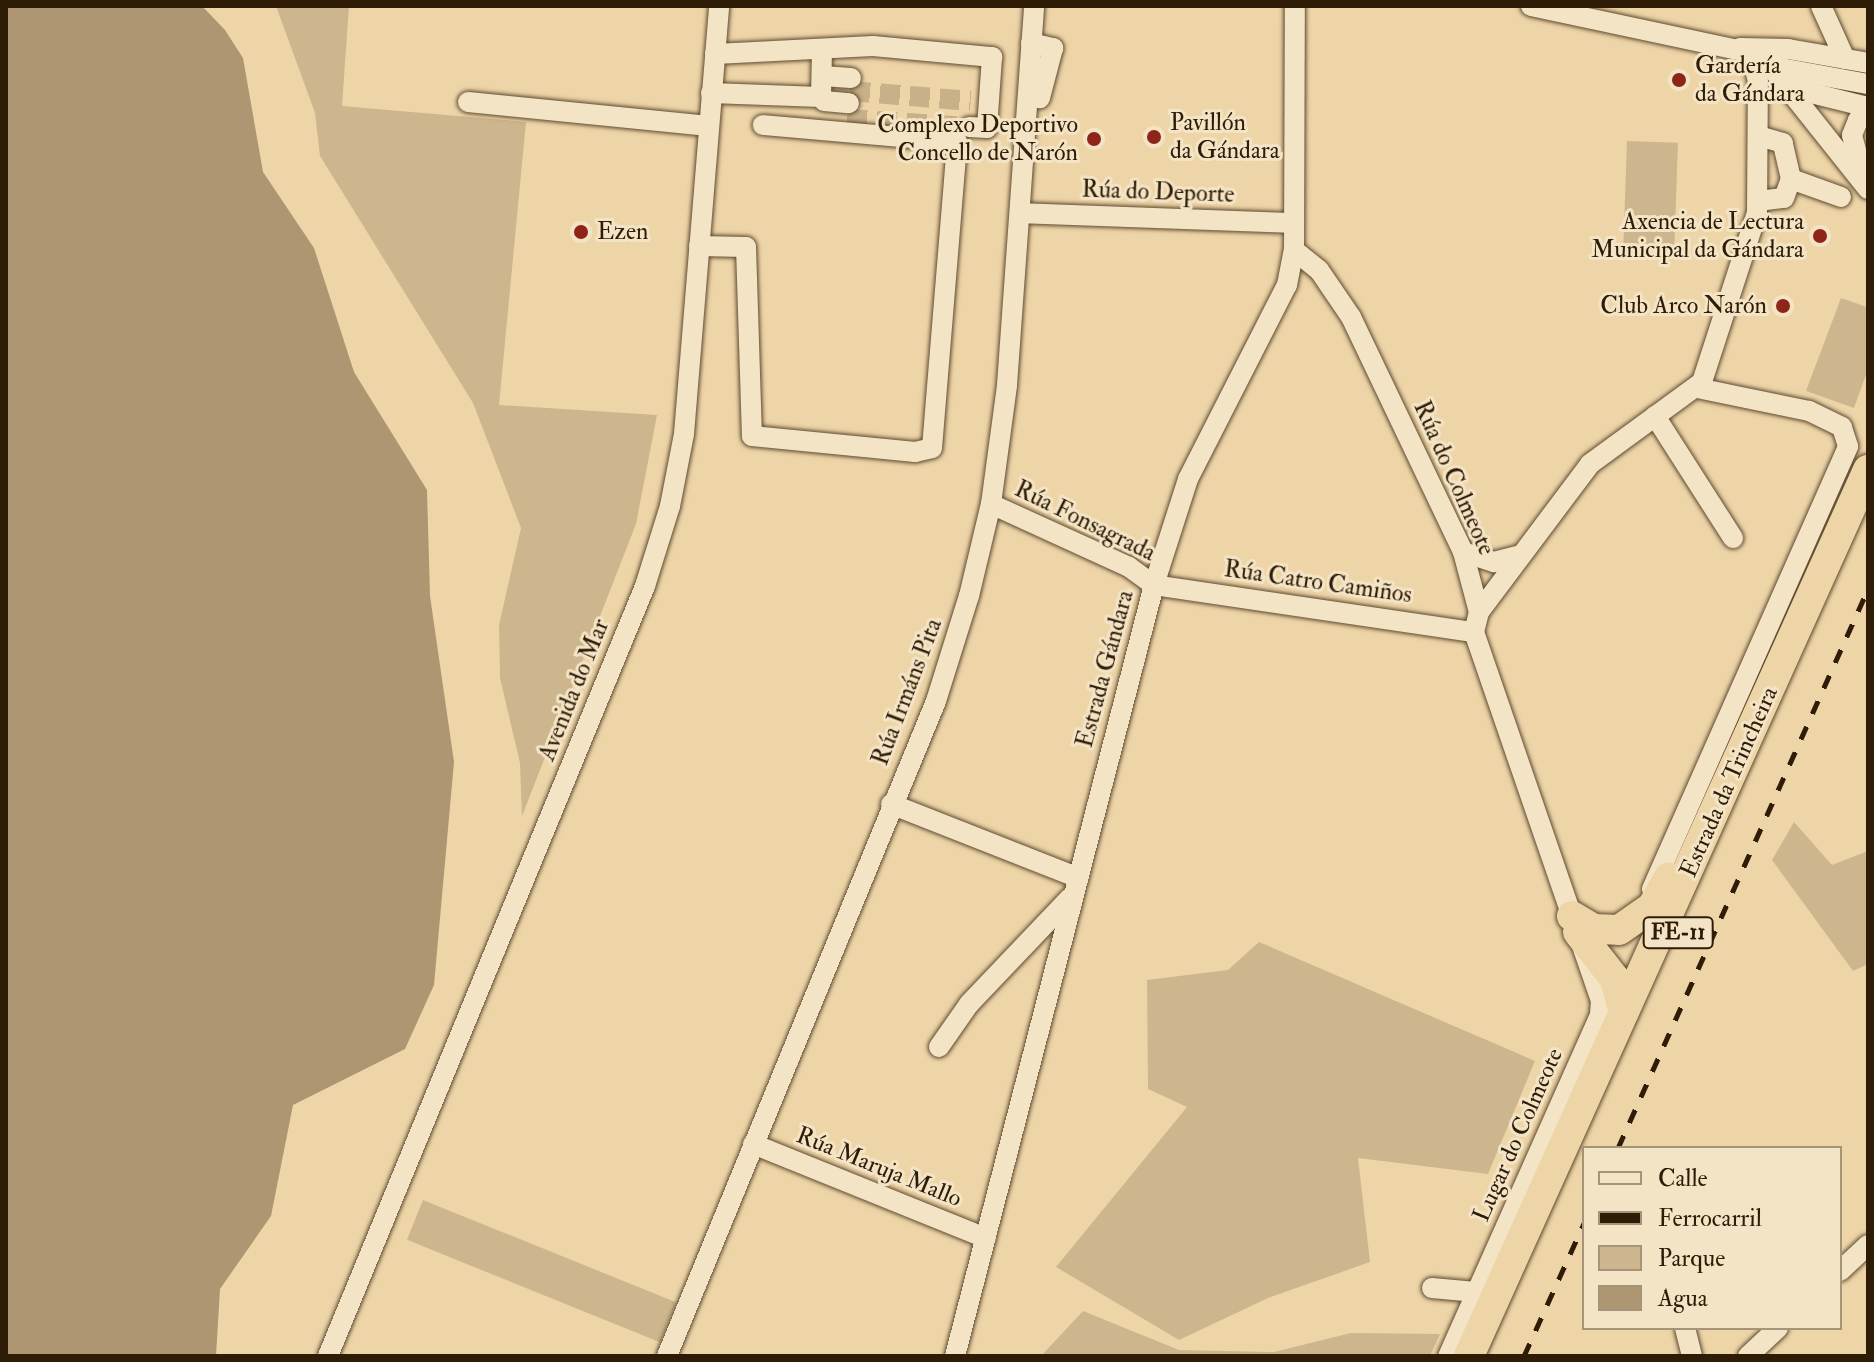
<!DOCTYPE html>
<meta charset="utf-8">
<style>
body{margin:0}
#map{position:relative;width:1874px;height:1362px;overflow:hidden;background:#eed5a8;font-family:"IM FELL Double Pica",serif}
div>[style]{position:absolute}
.green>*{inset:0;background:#cdb68d;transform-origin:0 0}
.water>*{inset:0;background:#ad9671}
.minor-tunnel>*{height:20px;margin-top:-10px;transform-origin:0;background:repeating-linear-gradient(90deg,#c8b088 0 20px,transparent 0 30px)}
.roads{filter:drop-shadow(0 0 2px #5e4a2f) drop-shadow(0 0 2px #5e4a2f)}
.minor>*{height:20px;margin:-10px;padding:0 10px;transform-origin:10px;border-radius:10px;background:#f4e4c6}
.highway>*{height:30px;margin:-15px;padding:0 15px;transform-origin:15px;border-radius:15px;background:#eed5a8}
.rail>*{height:5px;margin-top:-2.5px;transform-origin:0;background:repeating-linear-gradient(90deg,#2e1c07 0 14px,transparent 0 28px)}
.dots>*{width:22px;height:22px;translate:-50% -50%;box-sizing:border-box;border:4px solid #f4e4c6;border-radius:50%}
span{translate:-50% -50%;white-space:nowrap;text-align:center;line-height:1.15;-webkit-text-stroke:6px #f4e4c6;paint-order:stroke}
.shield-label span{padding:2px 6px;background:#f4e4c6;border:2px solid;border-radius:6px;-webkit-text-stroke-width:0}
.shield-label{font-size:22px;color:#2e1c07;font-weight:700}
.poi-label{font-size:24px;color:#2e1c07}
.left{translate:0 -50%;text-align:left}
.right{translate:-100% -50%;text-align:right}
.street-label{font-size:24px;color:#2e1c07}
.frame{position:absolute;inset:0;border:8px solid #2e1c07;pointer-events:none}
.legend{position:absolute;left:1582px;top:1146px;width:260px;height:184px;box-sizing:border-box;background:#f4e4c6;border:2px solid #a5947a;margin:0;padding:10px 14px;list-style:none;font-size:24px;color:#2e1c07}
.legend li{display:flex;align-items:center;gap:16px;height:40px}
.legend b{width:40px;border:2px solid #a5947a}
</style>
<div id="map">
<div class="green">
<i style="clip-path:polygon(276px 6px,349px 6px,342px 106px,526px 122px,499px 405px,657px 415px,636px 524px,522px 816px,520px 763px,500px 678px,499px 625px,521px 528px,473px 403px,320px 156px,315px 113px)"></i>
<i style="left:1627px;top:141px;width:51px;height:102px;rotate:2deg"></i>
<i style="clip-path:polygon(1841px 298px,1867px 307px,1868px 315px,1868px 369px,1854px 408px,1806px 391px)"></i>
<i style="clip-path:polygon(1794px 822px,1832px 865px,1868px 851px,1868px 964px,1853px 971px,1772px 860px)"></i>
<i style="clip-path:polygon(1259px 942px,1535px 1061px,1488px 1174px,1358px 1158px,1370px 1262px,1268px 1298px,1179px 1340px,1056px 1267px,1187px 1107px,1148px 1089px,1147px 980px,1228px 970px)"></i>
<i style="left:423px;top:1200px;width:273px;height:43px;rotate:22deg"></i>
<i style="clip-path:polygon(1083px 1311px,1179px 1350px,1274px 1352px,1351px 1333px,1440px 1334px,1430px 1356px,1041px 1356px)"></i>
</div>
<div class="water">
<i style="clip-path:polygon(6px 6px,202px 6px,225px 30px,243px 58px,263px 172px,314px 248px,354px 372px,427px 490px,430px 596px,454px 762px,434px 985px,405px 1049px,293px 1105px,271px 1216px,220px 1289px,216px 1356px,6px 1356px)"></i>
</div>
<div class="minor-tunnel">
<i style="left:850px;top:91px;width:121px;rotate:4.7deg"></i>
<i style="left:847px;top:119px;width:122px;rotate:3.8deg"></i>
</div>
<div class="roads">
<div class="minor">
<i style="left:1531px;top:6px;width:226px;rotate:12deg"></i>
<i style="left:1752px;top:53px;width:22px;rotate:36deg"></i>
<i style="left:1770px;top:66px;width:157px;rotate:51.5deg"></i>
<i style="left:1821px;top:6px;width:58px;rotate:65.6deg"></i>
<i style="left:1031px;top:43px;width:23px;rotate:13deg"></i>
<i style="left:1053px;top:48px;width:52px;rotate:104.6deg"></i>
<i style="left:1741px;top:48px;width:47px;rotate:1.2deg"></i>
<i style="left:1788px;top:49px;width:81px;rotate:9.9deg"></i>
<i style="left:715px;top:54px;width:158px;rotate:-2.9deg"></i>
<i style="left:873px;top:46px;width:120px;rotate:5.3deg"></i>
<i style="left:992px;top:57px;width:71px;rotate:94deg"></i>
<i style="left:987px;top:128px;width:18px;rotate:-177deg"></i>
<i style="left:1770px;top:66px;width:100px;rotate:10.4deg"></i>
<i style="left:822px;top:76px;width:29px;rotate:4deg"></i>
<i style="left:1791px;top:88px;width:79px;rotate:13.9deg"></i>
<i style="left:711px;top:93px;width:110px;rotate:2.1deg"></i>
<i style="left:821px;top:97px;width:48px;rotate:-88.8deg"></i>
<i style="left:824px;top:101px;width:25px;rotate:5deg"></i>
<i style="left:468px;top:102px;width:242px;rotate:5.7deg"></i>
<i style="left:1861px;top:169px;width:35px;rotate:-105deg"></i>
<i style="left:1852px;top:135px;width:16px;rotate:-68deg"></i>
<i style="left:1858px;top:120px;width:12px;rotate:-31deg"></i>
<i style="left:1791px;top:179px;width:53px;rotate:19.8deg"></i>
<i style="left:1758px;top:201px;width:26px;rotate:-7deg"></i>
<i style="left:1784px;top:198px;width:20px;rotate:-70deg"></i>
<i style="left:1791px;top:179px;width:37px;rotate:-103deg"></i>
<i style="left:1783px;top:143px;width:25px;rotate:-164deg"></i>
<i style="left:1020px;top:213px;width:273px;rotate:2.1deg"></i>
<i style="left:699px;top:246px;width:47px;rotate:1.2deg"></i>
<i style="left:746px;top:247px;width:189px;rotate:88.2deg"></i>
<i style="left:752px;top:436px;width:164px;rotate:5.6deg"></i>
<i style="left:915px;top:452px;width:17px;rotate:-13deg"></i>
<i style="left:932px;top:448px;width:307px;rotate:-85.3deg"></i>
<i style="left:957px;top:142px;width:195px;rotate:-175deg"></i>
<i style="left:1294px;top:250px;width:32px;rotate:39deg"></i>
<i style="left:1319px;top:270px;width:57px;rotate:55.8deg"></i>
<i style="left:1351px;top:317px;width:260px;rotate:64.5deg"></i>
<i style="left:1463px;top:552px;width:62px;rotate:75.1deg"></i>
<i style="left:1479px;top:612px;width:21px;rotate:104deg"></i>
<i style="left:1474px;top:632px;width:389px;rotate:71deg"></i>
<i style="left:1601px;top:1000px;width:15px;rotate:94deg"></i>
<i style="left:1600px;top:1015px;width:373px;rotate:114deg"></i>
<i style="left:1655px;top:416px;width:145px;rotate:57.4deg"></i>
<i style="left:991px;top:504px;width:152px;rotate:24.5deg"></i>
<i style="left:1129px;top:567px;width:31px;rotate:36deg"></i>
<i style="left:1154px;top:585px;width:323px;rotate:8.4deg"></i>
<i style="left:1463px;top:552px;width:33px;rotate:18deg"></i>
<i style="left:1494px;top:562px;width:24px;rotate:-15deg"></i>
<i style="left:1479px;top:612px;width:185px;rotate:-53.1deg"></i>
<i style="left:1590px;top:464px;width:139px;rotate:-36.2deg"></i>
<i style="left:1702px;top:382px;width:178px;rotate:-72deg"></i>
<i style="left:1757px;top:213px;width:132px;rotate:-89.6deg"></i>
<i style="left:1758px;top:81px;width:20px;rotate:-105deg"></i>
<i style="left:1753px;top:62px;width:19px;rotate:-133deg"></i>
<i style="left:891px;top:804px;width:199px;rotate:21.5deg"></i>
<i style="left:1652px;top:889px;width:484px;rotate:-66.1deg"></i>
<i style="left:1848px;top:446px;width:20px;rotate:-108deg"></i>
<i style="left:1842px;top:427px;width:37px;rotate:-154deg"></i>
<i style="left:1809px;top:411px;width:114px;rotate:-168.4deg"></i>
<i style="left:939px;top:1047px;width:52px;rotate:-55.1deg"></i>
<i style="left:969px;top:1004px;width:146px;rotate:-46.4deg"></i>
<i style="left:753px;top:1144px;width:251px;rotate:22deg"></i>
<i style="left:1840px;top:1271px;width:38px;rotate:-43deg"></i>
<i style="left:1432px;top:1288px;width:44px;rotate:5.2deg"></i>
<i style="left:1685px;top:1328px;width:29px;rotate:76deg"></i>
<i style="left:328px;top:1356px;width:833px;rotate:-67.62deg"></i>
<i style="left:645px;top:586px;width:84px;rotate:-72.6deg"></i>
<i style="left:670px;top:506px;width:73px;rotate:-79deg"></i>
<i style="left:684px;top:434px;width:429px;rotate:-85.3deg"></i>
<i style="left:667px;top:1356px;width:708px;rotate:-67.67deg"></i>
<i style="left:936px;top:701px;width:110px;rotate:-72.6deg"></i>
<i style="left:969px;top:596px;width:95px;rotate:-76.6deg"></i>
<i style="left:991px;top:504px;width:120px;rotate:-82.3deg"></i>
<i style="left:1007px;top:385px;width:380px;rotate:-85.9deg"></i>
<i style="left:955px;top:1356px;width:796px;rotate:-75.53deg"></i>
<i style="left:1154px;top:585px;width:111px;rotate:-72.2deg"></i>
<i style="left:1188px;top:479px;width:218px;rotate:-63deg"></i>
<i style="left:1287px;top:285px;width:36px;rotate:-79deg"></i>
<i style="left:1294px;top:250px;width:244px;rotate:-89.8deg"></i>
<i style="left:1748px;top:1356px;width:41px;rotate:-43deg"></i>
</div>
<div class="highway">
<i style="left:1572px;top:916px;width:26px;rotate:31deg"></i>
<i style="left:1594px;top:929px;width:25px;rotate:2deg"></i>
<i style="left:1619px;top:930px;width:40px;rotate:-34.9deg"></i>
<i style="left:1652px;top:907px;width:34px;rotate:-60deg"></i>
<i style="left:1578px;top:932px;width:60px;rotate:51.8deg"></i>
<i style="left:1615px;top:979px;width:34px;rotate:75deg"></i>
<i style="left:1469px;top:1356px;width:972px;rotate:-65.76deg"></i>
</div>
</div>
<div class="rail">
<i style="left:1618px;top:1148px;width:612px;rotate:-65.9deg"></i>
<i style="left:1524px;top:1356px;width:146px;rotate:-65.7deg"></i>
</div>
<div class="dots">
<i style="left:1679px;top:80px;background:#8f2418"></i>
<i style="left:1154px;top:137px;background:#8f2418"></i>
<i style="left:1094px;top:139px;background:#8f2418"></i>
<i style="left:581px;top:232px;background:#8f2418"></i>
<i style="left:1820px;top:236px;background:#8f2418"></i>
<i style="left:1783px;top:306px;background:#8f2418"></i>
</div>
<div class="shield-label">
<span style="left:1678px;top:933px">FE-11</span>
</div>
<div class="poi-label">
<span class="left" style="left:1695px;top:80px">Gardería<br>da Gándara</span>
<span class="left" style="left:1170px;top:137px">Pavillón<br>da Gándara</span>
<span class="right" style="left:1078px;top:139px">Complexo Deportivo<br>Concello de Narón</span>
<span class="right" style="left:1804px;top:236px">Axencia de Lectura<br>Municipal da Gándara</span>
<span class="left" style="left:597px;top:232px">Ezen</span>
<span class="right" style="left:1767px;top:306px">Club Arco Narón</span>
</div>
<div class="street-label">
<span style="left:1158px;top:192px;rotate:2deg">Rúa do Deporte</span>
<span style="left:1454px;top:478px;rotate:66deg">Rúa do Colmeote</span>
<span style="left:1085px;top:521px;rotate:26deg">Rúa Fonsagrada</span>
<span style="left:1318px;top:582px;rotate:8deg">Rúa Catro Camiños</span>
<span style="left:1105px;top:669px;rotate:-75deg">Estrada Gándara</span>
<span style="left:574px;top:690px;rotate:-68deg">Avenida do Mar</span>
<span style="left:907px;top:692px;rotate:-69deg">Rúa Irmáns Pita</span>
<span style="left:1729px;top:782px;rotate:-66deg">Estrada da Trincheira</span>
<span style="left:1518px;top:1135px;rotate:-66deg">Lugar do Colmeote</span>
<span style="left:879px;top:1167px;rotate:22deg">Rúa Maruja Mallo</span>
</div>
<div class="frame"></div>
<ul class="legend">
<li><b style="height:10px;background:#f4e4c6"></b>Calle</li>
<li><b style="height:10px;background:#2e1c07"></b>Ferrocarril</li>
<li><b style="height:22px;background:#cdb68d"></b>Parque</li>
<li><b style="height:22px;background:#ad9671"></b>Agua</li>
</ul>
</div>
